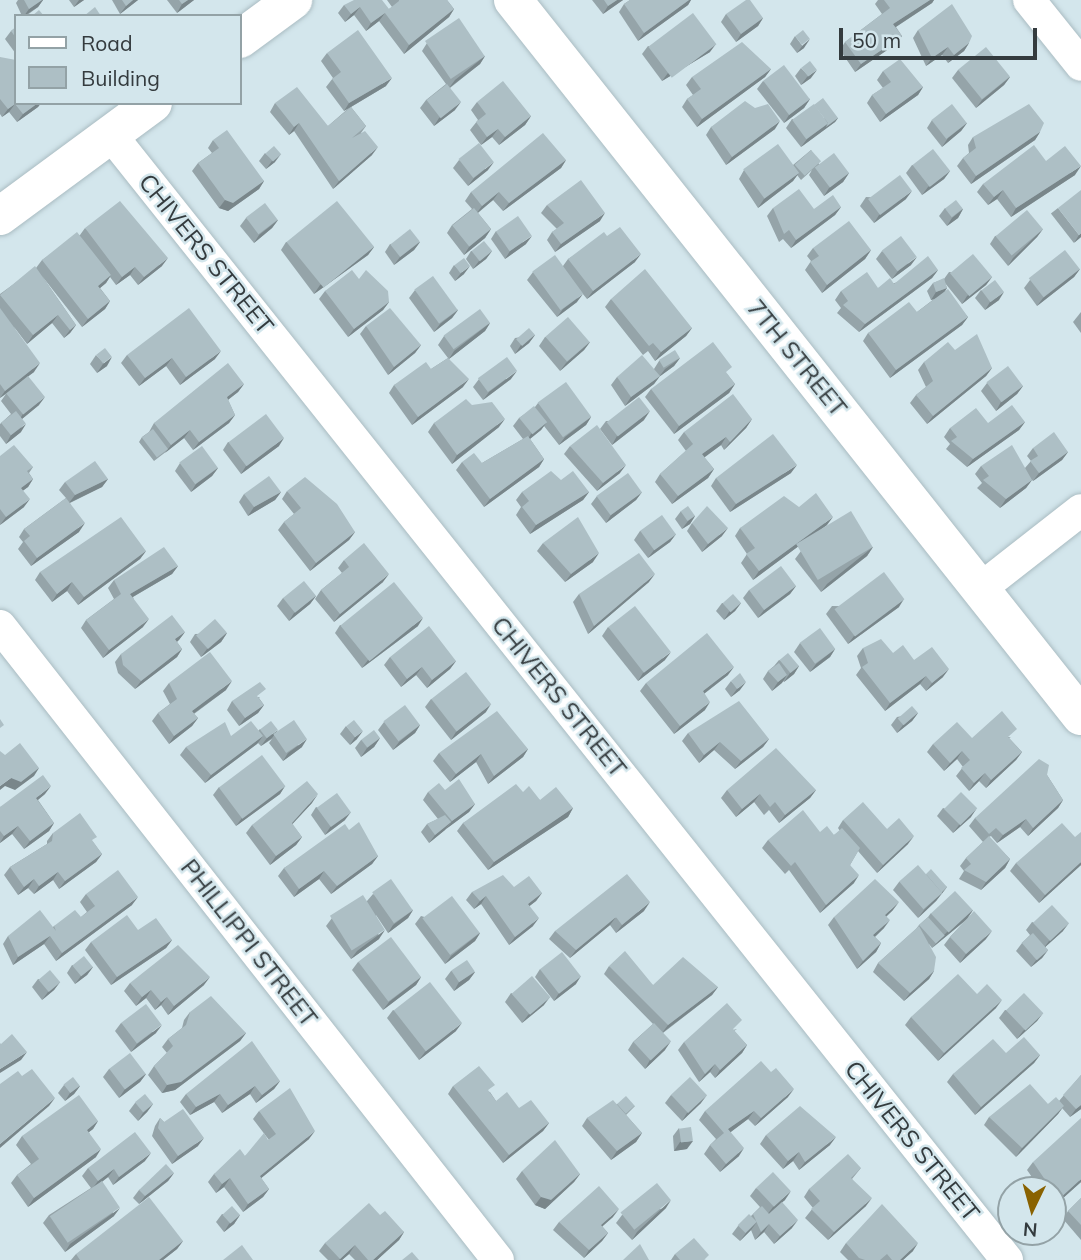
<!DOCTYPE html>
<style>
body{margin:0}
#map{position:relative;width:1081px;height:1260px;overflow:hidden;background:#d3e6ec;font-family:Mulish,sans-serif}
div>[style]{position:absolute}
.roads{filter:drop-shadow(0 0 2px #aabcc2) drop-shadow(0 0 2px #aabcc2)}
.street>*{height:32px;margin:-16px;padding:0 16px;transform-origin:16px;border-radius:16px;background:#fff}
.secondary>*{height:38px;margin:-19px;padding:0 19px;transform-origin:19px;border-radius:19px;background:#fff}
.wall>*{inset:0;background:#95a4a9;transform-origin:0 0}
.shaded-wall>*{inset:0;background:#79868a}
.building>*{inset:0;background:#adbfc5;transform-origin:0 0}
span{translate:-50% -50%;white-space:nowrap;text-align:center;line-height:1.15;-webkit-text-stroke:5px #d3e6ec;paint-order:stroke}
.street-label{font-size:24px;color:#343b3e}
.legend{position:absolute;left:14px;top:14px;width:228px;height:91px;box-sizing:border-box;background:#d3e6ec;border:2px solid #93a2a6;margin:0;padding:9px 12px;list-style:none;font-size:21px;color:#343b3e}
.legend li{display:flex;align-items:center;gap:14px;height:35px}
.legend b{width:35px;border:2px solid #93a2a6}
.north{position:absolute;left:997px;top:1176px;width:70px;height:70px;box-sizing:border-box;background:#d3e6ec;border:2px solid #93a2a6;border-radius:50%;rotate:185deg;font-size:19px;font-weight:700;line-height:28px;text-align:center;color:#343b3e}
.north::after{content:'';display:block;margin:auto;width:24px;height:32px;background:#896200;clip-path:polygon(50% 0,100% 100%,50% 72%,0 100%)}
.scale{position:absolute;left:839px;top:28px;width:198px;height:32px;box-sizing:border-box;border:4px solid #343b3e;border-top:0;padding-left:9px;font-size:21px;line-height:24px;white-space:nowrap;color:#343b3e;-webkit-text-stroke:5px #d3e6ec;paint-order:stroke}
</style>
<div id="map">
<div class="roads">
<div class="street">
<i style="left:1029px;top:0;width:83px;rotate:51.3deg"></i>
<i style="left:111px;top:135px;width:1438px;rotate:51.46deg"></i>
<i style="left:980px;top:589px;width:128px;rotate:-38deg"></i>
<i style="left:0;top:626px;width:806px;rotate:51.85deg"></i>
</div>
<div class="secondary">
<i style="left:513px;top:0;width:914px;rotate:51.58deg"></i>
<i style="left:240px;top:39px;width:66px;rotate:-36.3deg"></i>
<i style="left:0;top:216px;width:190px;rotate:-36.4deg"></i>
</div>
</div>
<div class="wall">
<i style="clip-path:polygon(18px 0,43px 0,38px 7px,26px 16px,22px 16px,16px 3px)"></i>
<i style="clip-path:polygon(69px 0,84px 0,74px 7px)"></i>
<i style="clip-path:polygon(112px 0,138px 0,120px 14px)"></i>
<i style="clip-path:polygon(167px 0,194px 0,177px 13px)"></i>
<i style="clip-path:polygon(387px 0,447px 0,454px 9px,449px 17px,404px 54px,379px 21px,366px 31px,354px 15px,345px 22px,338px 13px,344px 5px,389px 9px,392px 7px)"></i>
<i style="clip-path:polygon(592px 0,623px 0,603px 14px)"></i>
<i style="clip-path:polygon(630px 0,691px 0,688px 5px,638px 41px,619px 12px,624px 4px)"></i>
<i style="clip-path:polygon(878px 0,934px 0,932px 3px,896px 27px,902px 36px,896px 44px,855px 72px,840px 50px,845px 42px,882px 14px,875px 4px)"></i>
<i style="clip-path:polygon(726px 14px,763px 18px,758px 26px,736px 42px,721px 22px)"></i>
<i style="clip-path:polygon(16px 27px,16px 54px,5px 39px,11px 31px)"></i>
<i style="clip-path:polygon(918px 30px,969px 43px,964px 51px,948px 63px,942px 55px,926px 66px,913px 38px)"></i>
<i style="clip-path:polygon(795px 36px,804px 48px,797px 53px,790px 44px)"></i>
<i style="clip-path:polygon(427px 43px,485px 56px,480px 64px,450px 88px,455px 110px,434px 126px,420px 108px,426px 100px,446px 84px,422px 51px)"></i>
<i style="clip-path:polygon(648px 46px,710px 52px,662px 81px,642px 54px)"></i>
<i style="clip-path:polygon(327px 53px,386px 86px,351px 107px,366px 126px,361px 133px,372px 155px,333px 189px,294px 131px,289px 135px,270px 112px,275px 103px,328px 126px,350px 107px,344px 111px,326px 87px,333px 78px,321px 61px)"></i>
<i style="clip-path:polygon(0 57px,16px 103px,41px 103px,38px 107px,17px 122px,9px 112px,2px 117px,0 114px)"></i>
<i style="clip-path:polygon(801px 68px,811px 78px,801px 85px,795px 76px)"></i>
<i style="clip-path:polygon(771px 69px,765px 77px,697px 127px,682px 107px,687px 99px,693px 95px,686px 85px,692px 77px)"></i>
<i style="clip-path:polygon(958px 70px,1010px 77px,1004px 85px,976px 108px,952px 78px)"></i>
<i style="clip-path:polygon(883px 71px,923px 87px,918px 95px,880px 122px,867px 103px,872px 95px,883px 88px,877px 80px)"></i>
<i style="clip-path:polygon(763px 81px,810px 99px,804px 108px,784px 123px,757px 89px)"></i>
<i style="clip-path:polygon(477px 102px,531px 116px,525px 125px,499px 145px,492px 137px,481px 145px,470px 130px,478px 120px,471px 110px)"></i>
<i style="clip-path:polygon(755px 108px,775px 129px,726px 165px,706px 135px,711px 127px)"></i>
<i style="clip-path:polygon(838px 118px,835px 122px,801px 147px,786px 128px,792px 119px)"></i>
<i style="clip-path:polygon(932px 120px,967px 123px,961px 131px,942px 147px,927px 128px)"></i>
<i style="clip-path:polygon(1040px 132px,1035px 140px,971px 184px,957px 166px,963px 158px,969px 153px,968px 145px,973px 137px)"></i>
<i style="clip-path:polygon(213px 140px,264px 181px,259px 189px,228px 211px,219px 208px,192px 171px,198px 163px,212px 153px,208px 148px)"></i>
<i style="clip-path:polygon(811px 150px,819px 164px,849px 173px,843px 182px,824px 196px,809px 175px,812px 170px,801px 180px,797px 175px,793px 181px,758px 208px,739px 179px,744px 170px,793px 165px)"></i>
<i style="clip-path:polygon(265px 153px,275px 162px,266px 169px,259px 161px)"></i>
<i style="clip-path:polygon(459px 160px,488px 170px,468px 186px,453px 168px)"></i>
<i style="clip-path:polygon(566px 160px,561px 168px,503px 211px,493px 200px,478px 213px,491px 229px,485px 238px,464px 255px,447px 233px,452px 225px,472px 209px,465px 201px,471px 192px)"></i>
<i style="clip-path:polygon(1046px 161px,1075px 175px,1011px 217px,997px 199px,988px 205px,977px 192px,983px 184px)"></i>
<i style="clip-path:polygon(912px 165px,950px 171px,944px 179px,922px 195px,906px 173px)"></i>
<i style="clip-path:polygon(866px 197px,906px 199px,874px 223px,860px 206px)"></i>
<i style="clip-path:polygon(547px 205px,600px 221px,555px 252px,547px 240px,552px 232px,557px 229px,541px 213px)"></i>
<i style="clip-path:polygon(841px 207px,835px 215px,791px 248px,783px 239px,779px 242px,767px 216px,773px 208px,814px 209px)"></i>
<i style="clip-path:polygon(945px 208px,963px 209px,958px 218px,947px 226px,939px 216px)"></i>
<i style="left:1058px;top:208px;width:37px;height:9px;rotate:52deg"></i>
<i style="clip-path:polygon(246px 218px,278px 220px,272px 228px,254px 243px,240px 226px)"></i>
<i style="clip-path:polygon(85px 228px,162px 266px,138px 285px,130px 275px,116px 285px,110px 277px,106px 283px,100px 288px,110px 301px,105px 309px,82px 327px,42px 276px,76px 325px,70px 333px,64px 338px,52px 323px,27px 344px,14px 327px,34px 372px,28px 376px,39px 405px,22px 419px,21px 432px,6px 444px,0 436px,0 424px,11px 414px,1px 401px,6px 394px,0 398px,0 294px,36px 268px,42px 260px,80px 235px)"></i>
<i style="clip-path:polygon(1043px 229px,1037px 237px,1008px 266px,990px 244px,995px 236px)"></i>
<i style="clip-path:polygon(496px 231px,526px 244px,505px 259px,491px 239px)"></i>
<i style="clip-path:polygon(607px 236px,635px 262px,587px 299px,578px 288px,577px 302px,557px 317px,527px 280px,533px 272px,563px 266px,568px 259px)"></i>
<i style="clip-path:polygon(286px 242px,374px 247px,368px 255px,314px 294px,281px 250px)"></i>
<i style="clip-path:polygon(420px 242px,414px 250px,394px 265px,385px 252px,390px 244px)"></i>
<i style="clip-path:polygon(813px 248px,871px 250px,865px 259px,822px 293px,805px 270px,811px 261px,807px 256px)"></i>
<i style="clip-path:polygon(471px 251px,492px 251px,486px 259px,473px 269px,466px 259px)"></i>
<i style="clip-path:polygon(882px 251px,911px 265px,892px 279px,876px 259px)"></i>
<i style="clip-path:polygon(454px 265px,464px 274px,455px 281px,449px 273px)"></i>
<i style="clip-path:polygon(1080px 269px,1074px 277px,1037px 306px,1024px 288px,1030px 280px)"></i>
<i style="clip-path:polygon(938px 270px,932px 278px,859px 332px,837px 313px,841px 308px,835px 300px,841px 291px,878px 288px)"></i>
<i style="clip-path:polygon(949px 272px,992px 277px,986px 285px,962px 304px,945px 283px,947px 288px,945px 291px,968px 317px,962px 325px,890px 378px,863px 341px,868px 333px,917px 312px,934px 299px,931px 300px,927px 291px,933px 283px,944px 279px)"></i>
<i style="clip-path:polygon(359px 279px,389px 302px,383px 310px,348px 337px,319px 299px,325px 291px)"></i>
<i style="clip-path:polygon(415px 290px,458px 310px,452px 318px,434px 332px,409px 298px)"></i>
<i style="clip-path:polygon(981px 290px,999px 300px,985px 310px,975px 298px)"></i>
<i style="clip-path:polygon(611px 299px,692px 328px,686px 336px,655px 361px,648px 351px,643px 355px,605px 307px)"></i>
<i style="clip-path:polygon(1081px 312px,1081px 333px,1073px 322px)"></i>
<i style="clip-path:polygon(490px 323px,485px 331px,449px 359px,463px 387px,412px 425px,389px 393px,394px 385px,431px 369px,448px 358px,438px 345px,444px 336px)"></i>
<i style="clip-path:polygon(366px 326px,421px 345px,415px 353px,388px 375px,360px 334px)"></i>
<i style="clip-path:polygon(535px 335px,529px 343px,515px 354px,510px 346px,515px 338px)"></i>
<i style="clip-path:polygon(545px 337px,590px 342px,584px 350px,560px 371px,539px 346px)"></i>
<i style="clip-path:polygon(955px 350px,992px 368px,986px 376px,927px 424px,910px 403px,916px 395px,926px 387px,918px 370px,924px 362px)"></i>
<i style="clip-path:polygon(96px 355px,107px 366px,97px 373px,90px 364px)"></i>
<i style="clip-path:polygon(127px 355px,215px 359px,180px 385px,166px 366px,139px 386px,121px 363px)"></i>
<i style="clip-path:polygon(680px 358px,674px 366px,660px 376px,654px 384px,625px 406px,611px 385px,617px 377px,654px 369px,659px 361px)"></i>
<i style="clip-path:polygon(727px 374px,735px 384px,729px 393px,674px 434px,645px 397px,651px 389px)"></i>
<i style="clip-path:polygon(479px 379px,511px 379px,483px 400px,473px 387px)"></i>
<i style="clip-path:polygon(987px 383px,1023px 386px,1017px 394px,996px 411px,981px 391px)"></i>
<i style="clip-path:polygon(244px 384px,238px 392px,228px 400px,235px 415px,229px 423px,193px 450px,184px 438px,154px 461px,139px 442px,142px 437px,149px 432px,154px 423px)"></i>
<i style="clip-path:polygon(538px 403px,591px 417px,586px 425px,559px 445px,544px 426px,541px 430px,530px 439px,544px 459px,539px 467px,484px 507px,456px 470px,462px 462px,482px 463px,523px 439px,513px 426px,519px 418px,535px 407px)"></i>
<i style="clip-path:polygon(472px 405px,499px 427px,452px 464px,428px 432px,434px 423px)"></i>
<i style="clip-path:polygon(752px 419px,746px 428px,724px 450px,721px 445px,704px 457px,714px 469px,708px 478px,672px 504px,655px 482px,660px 474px,686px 451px,678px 440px,684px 432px)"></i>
<i style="clip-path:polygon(644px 420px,612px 445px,600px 429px,606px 421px)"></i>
<i style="clip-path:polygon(1025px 422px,1019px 430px,967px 467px,946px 449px,950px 444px,944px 437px,950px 428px,988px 423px)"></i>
<i style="clip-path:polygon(228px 442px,279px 446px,241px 474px,223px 450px)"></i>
<i style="clip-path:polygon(570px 446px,620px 473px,597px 491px,564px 454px)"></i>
<i style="clip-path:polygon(1033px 448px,1068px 452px,1062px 460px,1033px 481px,1032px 480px,1026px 488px,1000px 508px,977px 488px,982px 483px,975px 474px,981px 466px,1025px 468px,1031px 461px,1027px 456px)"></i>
<i style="clip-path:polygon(0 456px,33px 467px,29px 473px,33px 479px,28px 487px,23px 490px,24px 507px,0 525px)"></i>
<i style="clip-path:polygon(180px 463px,218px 468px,212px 476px,191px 492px,175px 471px)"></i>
<i style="clip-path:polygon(791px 473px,730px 512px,711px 486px,716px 478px)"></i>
<i style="clip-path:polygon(108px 479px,102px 487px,70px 503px,79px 532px,31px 566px,18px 549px,23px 542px,19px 537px,24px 529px,66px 498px,59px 490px,65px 482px)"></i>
<i style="clip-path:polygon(561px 480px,589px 492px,583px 500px,530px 534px,516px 515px,521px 507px,516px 500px,522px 492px)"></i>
<i style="clip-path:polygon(287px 491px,355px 532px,349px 540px,310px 571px,278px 530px,284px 522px,294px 514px,282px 499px)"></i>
<i style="clip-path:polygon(281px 492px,275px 500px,248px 516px,239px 502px,244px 494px)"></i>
<i style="clip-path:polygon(642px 492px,636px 500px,606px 523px,591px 504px,597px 496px)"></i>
<i style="clip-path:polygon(799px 507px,827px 525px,753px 580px,741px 563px,747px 554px,735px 536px,740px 528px)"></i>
<i style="clip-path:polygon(681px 511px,695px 516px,690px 524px,682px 529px,675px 519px)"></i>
<i style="clip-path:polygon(692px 523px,722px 536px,702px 552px,687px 531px)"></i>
<i style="clip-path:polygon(640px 531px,676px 534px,670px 542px,648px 558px,634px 540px)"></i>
<i style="clip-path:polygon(543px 543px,593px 562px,565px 582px,537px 551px)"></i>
<i style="clip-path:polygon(873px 547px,867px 556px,821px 592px,795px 559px,801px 551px)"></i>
<i style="clip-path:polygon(146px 551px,140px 559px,78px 605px,67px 591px,52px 602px,35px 580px,40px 572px)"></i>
<i style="clip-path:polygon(344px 560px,383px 582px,334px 622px,315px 599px,321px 590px,342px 573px,338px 568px)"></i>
<i style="clip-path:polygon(178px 566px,172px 574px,133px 597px,143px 627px,103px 658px,81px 628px,86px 620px,114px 599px,108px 588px,114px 580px)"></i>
<i style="clip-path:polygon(649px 582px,588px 634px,573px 602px,579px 594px)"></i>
<i style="clip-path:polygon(796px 586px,790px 594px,758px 618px,743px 598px,749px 590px)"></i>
<i style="clip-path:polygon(316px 596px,310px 604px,289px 621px,277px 606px,283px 598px)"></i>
<i style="clip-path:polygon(722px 603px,741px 603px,735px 611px,724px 620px,716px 611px)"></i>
<i style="clip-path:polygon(832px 606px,899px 607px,848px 644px,826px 614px)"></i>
<i style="clip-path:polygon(340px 625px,418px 626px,362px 668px,335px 633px)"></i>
<i style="clip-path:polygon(608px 627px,665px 660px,638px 681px,602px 636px)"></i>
<i style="clip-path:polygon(185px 632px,177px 642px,182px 649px,177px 657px,135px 689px,118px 673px,115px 662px,121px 654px)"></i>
<i style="clip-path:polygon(227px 633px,221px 642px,201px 657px,190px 642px,195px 634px)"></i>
<i style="clip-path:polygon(800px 643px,835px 649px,830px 657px,810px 672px,794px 652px)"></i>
<i style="clip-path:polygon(863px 648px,893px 653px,914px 660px,943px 677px,926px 691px,920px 684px,885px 711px,856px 675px,861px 668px,857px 656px)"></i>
<i style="clip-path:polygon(390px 657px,456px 661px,450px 669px,427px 688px,416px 675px,401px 687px,384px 665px)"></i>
<i style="clip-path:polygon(779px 660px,799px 666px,794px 674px,784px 682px,783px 681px,772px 691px,763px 679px,768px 671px,774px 666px)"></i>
<i style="clip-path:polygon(728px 675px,704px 694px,705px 710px,674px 734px,640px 691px,646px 683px)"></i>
<i style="clip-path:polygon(731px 681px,740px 690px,731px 697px,725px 689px)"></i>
<i style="clip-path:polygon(169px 683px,226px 690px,194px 714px,198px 718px,192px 726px,169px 744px,152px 721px,158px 713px,170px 704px,163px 691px)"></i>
<i style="clip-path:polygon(260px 697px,259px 698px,264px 705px,258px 713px,239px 726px,227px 710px,232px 701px)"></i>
<i style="clip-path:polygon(431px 699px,486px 712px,451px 740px,425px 707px)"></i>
<i style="clip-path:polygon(918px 713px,912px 721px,897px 733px,891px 725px,897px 717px)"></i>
<i style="clip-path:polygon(384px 722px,420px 725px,415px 733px,393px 750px,378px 730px)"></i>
<i style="clip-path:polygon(346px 726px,357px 739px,350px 745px,340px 734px)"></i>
<i style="clip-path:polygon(260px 729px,302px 747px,283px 761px,269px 743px,272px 739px,261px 746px,258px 743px,205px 783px,180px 755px,186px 747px,258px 731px)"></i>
<i style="clip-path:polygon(688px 733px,769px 739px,763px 747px,735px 769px,714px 750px,699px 763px,682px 741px)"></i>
<i style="clip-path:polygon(1011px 737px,1009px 738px,1022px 752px,1016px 760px,986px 788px,979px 781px,969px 791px,956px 776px,963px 767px,957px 759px,944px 771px,927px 752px,933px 744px,972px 738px)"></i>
<i style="clip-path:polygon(380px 738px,374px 747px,361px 757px,355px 748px,361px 740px)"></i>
<i style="clip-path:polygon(528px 749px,523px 757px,488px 784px,476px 762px,450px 782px,433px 761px,439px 753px)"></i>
<i style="clip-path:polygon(1047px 775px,1063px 800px,1058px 808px,1028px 836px,1020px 827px,997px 843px,991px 836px,989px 837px,1010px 859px,1005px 868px,981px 890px,959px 879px,964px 871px,960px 866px,966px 858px,983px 842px,969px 826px,975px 818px)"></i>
<i style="clip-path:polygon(285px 786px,280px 794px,236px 826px,213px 795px,219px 787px)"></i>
<i style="clip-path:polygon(445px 790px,475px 804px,469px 812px,446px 829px,429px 843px,421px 832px,427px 824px,438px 819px,423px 800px,428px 792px)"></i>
<i style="clip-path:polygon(727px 790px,816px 790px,810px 798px,779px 823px,769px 810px,764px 815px,754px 802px,736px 817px,721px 798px)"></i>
<i style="clip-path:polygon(523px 792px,540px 800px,573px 808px,568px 817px,488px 870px,457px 831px,463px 823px)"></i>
<i style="clip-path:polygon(45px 794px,38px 800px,54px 823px,49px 831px,24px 849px,12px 834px,0 843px,0 807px)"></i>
<i style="clip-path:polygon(312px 803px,292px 824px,302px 837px,296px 845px,270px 865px,246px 833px,252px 825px)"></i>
<i style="clip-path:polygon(316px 807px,345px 820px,325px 835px,311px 815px)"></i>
<i style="clip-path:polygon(943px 808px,971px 817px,953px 833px,937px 816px)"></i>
<i style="clip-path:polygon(843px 820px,887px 829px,908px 844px,877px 873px,858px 851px,850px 865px,854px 883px,820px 913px,789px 870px,785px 874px,762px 848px,768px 840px,820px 832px,834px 835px,840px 831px,838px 828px)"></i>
<i style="clip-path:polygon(349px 830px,378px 856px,372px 864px,331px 894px,319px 879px,294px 897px,278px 876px,284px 868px)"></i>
<i style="clip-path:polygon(53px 833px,93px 842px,102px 854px,96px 862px,59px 889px,53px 880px,34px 894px,28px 888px,18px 895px,4px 875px,10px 867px,47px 844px,47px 841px)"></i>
<i style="clip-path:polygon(1075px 837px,1081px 865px,1039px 903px,1010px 871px,1016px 863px)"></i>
<i style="clip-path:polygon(926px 874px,947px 887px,936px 901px,918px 918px,893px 890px,899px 882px)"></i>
<i style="clip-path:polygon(514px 887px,542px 893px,536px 901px,529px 906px,533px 926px,509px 945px,481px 904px,474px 909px,466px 900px,472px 892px)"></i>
<i style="clip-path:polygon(86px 894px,132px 905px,56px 961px,44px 944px,13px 965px,3px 944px,8px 936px,53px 927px,54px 926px,81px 917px,87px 912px,80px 902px)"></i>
<i style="clip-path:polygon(373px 894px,413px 910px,408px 918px,388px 933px,376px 915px,379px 939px,351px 959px,326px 926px,332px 918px,367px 901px)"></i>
<i style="clip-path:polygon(893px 910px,886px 917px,884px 928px,875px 937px,881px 943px,876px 952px,857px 969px,828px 925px,834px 917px)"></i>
<i style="clip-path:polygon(973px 910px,968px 917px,986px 939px,960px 963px,944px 945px,950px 937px,966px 920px,932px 948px,929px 944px,934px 971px,929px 979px,904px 1001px,873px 972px,878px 963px,916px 929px,919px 925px,928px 917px,931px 913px)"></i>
<i style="clip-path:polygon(644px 911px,616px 933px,610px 925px,570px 958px,549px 939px,555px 931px)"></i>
<i style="clip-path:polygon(421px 916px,480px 933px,475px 941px,445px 964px,415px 924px)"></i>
<i style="clip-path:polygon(1032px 922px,1063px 931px,1045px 947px,1048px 950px,1042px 958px,1031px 967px,1016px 951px,1022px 943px,1030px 935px,1026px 930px)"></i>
<i style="clip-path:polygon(138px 930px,172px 940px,166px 948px,111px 985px,85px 950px,91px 942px)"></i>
<i style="clip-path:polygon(358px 962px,421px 977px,416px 985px,383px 1010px,352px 970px)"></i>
<i style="clip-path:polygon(72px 965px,93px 967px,87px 975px,75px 984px,67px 973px)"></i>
<i style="clip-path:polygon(609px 966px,653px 985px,718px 987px,712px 995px,663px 1033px,665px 1050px,645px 1069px,628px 1050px,633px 1042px,653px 1024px,604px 974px)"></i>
<i style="clip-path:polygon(540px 969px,576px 984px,554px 1001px,535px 977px)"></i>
<i style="clip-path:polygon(451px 971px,475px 972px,469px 980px,454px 991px,445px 979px)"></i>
<i style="clip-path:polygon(38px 979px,60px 982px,54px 990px,42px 1000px,32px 987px)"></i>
<i style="clip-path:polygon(130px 983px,204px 985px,168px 1015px,161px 1005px,155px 1010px,146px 998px,136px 1006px,124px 991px)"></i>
<i style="clip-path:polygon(511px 993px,544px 1005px,522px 1023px,505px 1002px)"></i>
<i style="clip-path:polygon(977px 994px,996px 1008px,938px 1061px,905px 1025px,911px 1017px)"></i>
<i style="clip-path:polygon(393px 1010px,456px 1031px,419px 1060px,387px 1018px)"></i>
<i style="clip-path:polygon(1005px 1010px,1043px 1013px,1037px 1021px,1017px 1039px,999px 1018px)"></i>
<i style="clip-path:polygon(190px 1012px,246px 1033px,240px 1041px,175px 1090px,162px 1093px,148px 1075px,154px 1066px,167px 1053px,162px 1047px,168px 1039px,182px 1028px,184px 1020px)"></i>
<i style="clip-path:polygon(121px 1023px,156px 1033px,131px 1052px,115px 1031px)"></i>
<i style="clip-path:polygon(737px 1029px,734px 1031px,747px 1045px,742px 1053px,715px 1078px,710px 1072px,699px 1082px,678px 1050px,684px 1042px)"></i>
<i style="clip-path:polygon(1006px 1053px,1040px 1055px,1034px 1063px,975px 1115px,947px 1082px,953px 1074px)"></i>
<i style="clip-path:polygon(109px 1069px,146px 1074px,140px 1082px,119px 1098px,103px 1077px)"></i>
<i style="clip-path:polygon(1081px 1075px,1081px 1109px,1070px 1117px,1062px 1108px,1058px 1114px,1016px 1157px,984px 1125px,989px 1117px,1048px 1104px,1059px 1101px)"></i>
<i style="clip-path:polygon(280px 1081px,274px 1089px,256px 1103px,250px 1094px,222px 1113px,214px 1102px,190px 1115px,180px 1102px,186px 1094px)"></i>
<i style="clip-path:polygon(64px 1085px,80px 1086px,74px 1094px,65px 1101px,58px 1093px)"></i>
<i style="clip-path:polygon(453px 1086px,490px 1092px,496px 1101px,519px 1108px,549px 1123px,543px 1131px,503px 1163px,448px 1094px)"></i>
<i style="clip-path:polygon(671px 1095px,701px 1103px,682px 1121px,665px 1103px)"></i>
<i style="clip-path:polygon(788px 1097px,755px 1126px,748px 1119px,730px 1132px,739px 1156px,720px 1172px,704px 1154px,710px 1145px,716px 1139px,699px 1120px,705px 1111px)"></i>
<i style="clip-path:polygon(135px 1103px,153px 1104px,147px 1112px,138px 1121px,129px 1111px)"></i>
<i style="clip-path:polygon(617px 1104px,635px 1106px,626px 1115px,642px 1133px,636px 1142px,611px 1160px,582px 1126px,587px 1118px)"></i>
<i style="clip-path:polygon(259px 1111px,309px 1139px,261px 1178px,269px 1189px,263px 1197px,243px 1212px,224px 1187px,216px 1193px,208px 1182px,214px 1174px,245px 1156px,269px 1140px,253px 1119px)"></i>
<i style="clip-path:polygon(160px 1118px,164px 1122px,198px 1146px,172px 1164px,152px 1136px,155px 1126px)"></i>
<i style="clip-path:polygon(98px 1121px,93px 1129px,89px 1132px,96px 1157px,28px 1207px,11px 1183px,17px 1175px,31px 1164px,16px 1145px,22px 1136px)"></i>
<i style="clip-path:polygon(679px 1128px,687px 1149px,674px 1151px,673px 1136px)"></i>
<i style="clip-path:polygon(766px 1135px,830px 1145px,799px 1170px,793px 1161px,783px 1169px,760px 1144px)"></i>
<i style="clip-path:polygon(145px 1161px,113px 1185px,108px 1177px,102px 1182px,114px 1216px,65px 1252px,43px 1223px,49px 1215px,91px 1188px,82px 1176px,88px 1168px)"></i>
<i style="clip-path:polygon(1033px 1162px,1081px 1182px,1053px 1207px,1053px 1190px,1041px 1190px,1027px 1170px)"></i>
<i style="clip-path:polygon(861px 1168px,852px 1179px,866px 1206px,828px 1240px,805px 1218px,813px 1208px,804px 1197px,809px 1189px)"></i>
<i style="clip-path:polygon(522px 1171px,580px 1174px,574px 1182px,545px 1209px,535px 1205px,516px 1179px)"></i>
<i style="clip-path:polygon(174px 1173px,168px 1181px,139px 1204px,133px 1198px,139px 1190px)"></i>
<i style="clip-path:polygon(756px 1188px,785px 1200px,782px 1202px,792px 1228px,774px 1244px,764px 1232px,755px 1240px,751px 1230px,740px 1241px,732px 1234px,738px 1226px,751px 1216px,760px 1207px,750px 1196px)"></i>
<i style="clip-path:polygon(1081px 1198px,1081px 1240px,1063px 1219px,1068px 1211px)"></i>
<i style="clip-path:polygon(666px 1208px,632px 1240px,616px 1223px,622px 1215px)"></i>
<i style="clip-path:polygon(222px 1214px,240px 1215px,234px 1224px,224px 1232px,216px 1222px)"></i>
<i style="clip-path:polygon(380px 1215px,404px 1232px,399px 1240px,377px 1260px,355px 1260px,349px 1254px,342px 1260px,328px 1260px,319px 1251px,325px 1243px)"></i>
<i style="clip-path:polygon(613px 1217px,602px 1226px,608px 1233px,602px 1241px,584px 1258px,553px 1230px,559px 1222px)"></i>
<i style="clip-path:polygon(183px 1241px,177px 1249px,163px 1260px,71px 1260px,76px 1254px)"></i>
<i style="clip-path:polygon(846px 1243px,913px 1251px,903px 1260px,848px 1260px,840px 1252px)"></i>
<i style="clip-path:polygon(675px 1254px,706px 1260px,671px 1260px)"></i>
</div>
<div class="shaded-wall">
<i style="clip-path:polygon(42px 0,43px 0,38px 7px,24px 16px,29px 9px)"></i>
<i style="clip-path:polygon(79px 0,84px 0,74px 7px)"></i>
<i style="clip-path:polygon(133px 0,138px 0,120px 14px,126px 6px)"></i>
<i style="clip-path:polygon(188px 0,194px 0,177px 13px,182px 4px)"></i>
<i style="clip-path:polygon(617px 0,623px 0,603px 14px,608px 6px)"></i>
<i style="clip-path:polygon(689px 0,691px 0,688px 5px,638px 41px,644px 33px)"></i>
<i style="clip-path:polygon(930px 0,934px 0,932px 3px,888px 32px,893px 24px)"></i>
<i style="clip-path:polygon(360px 7px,354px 15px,345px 22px,351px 14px)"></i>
<i style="clip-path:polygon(454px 9px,449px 17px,404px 54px,409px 45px)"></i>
<i style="clip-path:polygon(385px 13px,379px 21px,366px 31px,371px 23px)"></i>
<i style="clip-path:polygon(763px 18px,758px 26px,736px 42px,741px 34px)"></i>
<i style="clip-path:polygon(902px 36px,896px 44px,855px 72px,861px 64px)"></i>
<i style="clip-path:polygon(810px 39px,804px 48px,797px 53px,803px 45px)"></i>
<i style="clip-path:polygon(969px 43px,964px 51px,948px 63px,954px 55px)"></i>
<i style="clip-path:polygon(716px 44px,710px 52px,662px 81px,668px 73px)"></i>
<i style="clip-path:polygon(948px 47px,942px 55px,926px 66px,932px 58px)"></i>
<i style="clip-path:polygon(485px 56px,480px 64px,449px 88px,455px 80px)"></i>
<i style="clip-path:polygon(771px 69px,765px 77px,697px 127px,702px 119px)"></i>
<i style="clip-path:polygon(817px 70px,811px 78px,801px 85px,807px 77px)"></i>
<i style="clip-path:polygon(1010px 77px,1004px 85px,976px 108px,982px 100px)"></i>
<i style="clip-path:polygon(392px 78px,386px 86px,344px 111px,349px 103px)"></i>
<i style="clip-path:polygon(923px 87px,918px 95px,880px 122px,886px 114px)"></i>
<i style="clip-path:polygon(810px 99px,804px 108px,784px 123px,789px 115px)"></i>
<i style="clip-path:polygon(461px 102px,455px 110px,434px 126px,439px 118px)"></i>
<i style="clip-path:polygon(38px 103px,41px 103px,38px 107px,17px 122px,23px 114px)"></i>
<i style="clip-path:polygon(15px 104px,9px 112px,2px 117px,8px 109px)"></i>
<i style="clip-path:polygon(531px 116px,525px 125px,499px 145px,505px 137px)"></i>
<i style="clip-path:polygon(838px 118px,835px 122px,801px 147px,807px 139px,828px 123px)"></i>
<i style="clip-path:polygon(780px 121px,775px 129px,726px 165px,732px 157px)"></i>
<i style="clip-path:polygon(299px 123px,294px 131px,289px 135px,294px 127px)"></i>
<i style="clip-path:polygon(967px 123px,961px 131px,942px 147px,948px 138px)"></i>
<i style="clip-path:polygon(498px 129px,492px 137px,481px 145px,487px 137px)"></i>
<i style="clip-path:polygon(1040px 132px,1035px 140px,971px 184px,976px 176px)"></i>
<i style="clip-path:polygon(378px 147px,372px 155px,333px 189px,339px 181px)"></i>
<i style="clip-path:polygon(281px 154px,275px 162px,266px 169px,272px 161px)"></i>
<i style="clip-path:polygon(566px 160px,561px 168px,503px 211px,509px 203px)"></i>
<i style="clip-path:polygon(494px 162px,488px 170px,468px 186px,474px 178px)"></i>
<i style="clip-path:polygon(1081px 166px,1075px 175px,1011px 217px,1016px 208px)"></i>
<i style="clip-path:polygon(950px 171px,944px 179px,922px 195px,928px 187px)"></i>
<i style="clip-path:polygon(799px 173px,793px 181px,758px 208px,764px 199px)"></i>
<i style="clip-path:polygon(849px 173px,843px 182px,824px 196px,829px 188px)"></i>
<i style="clip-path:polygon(264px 181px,259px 189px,228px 211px,219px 208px,225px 200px)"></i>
<i style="clip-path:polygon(1003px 190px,997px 199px,988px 205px,994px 197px)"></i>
<i style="clip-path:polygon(912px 191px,906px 199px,874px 223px,879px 215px)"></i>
<i style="clip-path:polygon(499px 192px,493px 200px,476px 214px,482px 206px)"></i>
<i style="clip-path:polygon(841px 207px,835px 215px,791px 248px,796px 240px)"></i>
<i style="clip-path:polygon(963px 209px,958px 218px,947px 226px,952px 218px)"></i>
<i style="clip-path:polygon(605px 213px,600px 221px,555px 252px,561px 244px)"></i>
<i style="clip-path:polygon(278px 220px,272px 228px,254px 243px,259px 235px)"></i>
<i style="clip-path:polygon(491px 229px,485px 238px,464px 255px,469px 247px)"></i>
<i style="clip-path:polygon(1043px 229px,1037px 237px,1008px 266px,1013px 258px)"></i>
<i style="clip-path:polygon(1081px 233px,1081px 237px,1074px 243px,1079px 235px)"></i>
<i style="clip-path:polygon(532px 236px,526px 244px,505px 259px,510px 251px)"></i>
<i style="clip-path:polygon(420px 242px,414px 250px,394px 265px,400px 257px)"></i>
<i style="clip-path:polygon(374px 247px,368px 255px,314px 294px,320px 285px)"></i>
<i style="clip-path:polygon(871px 250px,865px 259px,822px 293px,827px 285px)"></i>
<i style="clip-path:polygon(492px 251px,486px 259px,473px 269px,479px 261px)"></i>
<i style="clip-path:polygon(641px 254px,635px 262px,587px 299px,593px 291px)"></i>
<i style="clip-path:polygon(917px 257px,911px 265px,892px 279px,898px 271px)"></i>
<i style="clip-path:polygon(168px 258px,162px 266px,138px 285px,144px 277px)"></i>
<i style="clip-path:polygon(470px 266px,464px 274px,455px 281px,461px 273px)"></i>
<i style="clip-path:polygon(135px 267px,130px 275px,116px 285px,122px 277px)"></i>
<i style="clip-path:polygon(1080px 269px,1074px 277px,1037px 306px,1043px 298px)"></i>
<i style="clip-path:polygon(938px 270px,932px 278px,859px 332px,865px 324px)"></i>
<i style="clip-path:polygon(111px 275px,106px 283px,93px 294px,98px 286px)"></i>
<i style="clip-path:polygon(992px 277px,986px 285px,962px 304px,967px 296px)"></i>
<i style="clip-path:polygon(947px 288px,941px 297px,931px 300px,936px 292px)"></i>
<i style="clip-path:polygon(1004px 292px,999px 300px,985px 310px,990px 302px)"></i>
<i style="clip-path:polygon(583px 294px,577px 302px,557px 317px,563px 309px)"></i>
<i style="clip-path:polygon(110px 301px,105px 309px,82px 327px,88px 319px)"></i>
<i style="clip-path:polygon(389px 302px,383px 310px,348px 337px,354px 329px)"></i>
<i style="clip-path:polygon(458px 310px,452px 318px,434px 332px,440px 324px)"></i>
<i style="clip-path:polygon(58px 315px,52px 323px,27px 344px,33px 335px)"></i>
<i style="clip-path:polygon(968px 317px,962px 325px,890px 378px,896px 370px)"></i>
<i style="clip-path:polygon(490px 323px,485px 331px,449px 359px,454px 351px)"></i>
<i style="clip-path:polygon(76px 325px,70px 333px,64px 338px,70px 330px)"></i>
<i style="clip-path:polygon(692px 328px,686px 336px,655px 361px,661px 352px)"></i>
<i style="clip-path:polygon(535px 335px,529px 343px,515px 354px,521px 345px)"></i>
<i style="clip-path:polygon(590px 342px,584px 350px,560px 371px,566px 363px)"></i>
<i style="clip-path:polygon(421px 345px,415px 353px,388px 375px,394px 367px)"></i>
<i style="clip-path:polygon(221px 351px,215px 359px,180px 385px,186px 377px)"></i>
<i style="clip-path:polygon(112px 357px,107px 366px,97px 373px,103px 364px)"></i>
<i style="clip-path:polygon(172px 358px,166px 366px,139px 386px,145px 378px)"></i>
<i style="clip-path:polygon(680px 358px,674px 366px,659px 377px,665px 369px)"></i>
<i style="clip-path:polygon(40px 363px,34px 372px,0 398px,5px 391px)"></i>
<i style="clip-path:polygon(992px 368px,986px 376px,927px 424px,933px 416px)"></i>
<i style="clip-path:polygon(517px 371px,511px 379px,483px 400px,489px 392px)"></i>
<i style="clip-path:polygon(660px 376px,654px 384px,625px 406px,631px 397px)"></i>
<i style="clip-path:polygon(469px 379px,463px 387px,412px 425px,418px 417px)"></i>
<i style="clip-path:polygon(244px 384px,238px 392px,221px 405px,227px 397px)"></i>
<i style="clip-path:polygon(735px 384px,729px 393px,674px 434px,679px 426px)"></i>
<i style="clip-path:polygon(1023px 386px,1017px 394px,996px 411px,1001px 402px)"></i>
<i style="clip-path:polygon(45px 397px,39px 405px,17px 423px,23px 414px)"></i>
<i style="clip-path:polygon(650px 411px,644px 420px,612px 445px,617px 436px)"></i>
<i style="clip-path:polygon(235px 415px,229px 423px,193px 450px,199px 442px)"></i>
<i style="clip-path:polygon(591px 417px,586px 425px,559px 445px,565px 437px)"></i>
<i style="clip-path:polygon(505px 419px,499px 427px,452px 464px,457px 455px)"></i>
<i style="clip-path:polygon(752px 419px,746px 428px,724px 450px,730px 442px)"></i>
<i style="clip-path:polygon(547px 422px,541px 430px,526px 442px,531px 434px)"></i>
<i style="clip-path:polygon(1025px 422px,1019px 430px,967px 467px,973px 459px)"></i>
<i style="clip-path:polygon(26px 424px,21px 432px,6px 444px,11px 435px)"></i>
<i style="clip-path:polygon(190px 430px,184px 438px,165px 453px,171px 445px)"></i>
<i style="clip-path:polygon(726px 437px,721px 445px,697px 463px,702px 454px)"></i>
<i style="clip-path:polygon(284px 438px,279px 446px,241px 474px,246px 466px)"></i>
<i style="clip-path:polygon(1068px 452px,1062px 460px,1033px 481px,1039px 473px)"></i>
<i style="clip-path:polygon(544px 459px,539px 467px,484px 507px,490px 499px)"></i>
<i style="clip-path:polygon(626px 465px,620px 473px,597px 491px,603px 483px)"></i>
<i style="clip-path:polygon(797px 465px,791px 473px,730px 512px,736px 504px)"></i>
<i style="clip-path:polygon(218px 468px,212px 476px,191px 492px,196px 484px)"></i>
<i style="clip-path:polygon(714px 469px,708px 478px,672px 504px,678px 496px)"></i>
<i style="clip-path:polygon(33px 479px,28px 487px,16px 496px,21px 488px)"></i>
<i style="clip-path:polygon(108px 479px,102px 487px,69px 503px,75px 495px)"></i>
<i style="clip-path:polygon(1032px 480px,1026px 488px,1000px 508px,1006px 499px)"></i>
<i style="clip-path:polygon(281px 492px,275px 500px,248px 516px,254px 507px)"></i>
<i style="clip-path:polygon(589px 492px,583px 500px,530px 534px,536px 525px)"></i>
<i style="clip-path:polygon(642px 492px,636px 500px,606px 523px,611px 515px)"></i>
<i style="clip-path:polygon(30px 499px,24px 507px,0 525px,6px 517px)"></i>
<i style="clip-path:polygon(695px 516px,690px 524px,682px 529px,688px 521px)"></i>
<i style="clip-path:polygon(833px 517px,827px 525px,753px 580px,759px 571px)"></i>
<i style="clip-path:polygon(85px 523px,79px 532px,31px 566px,37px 558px)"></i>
<i style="clip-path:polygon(728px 528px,722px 536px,702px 552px,708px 544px)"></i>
<i style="clip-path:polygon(355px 532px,349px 540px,310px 571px,316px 563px)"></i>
<i style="clip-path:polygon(676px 534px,670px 542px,648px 558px,654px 550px)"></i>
<i style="clip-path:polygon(873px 547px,867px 556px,821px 592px,827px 584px)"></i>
<i style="clip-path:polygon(146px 551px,140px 559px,78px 605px,84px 597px)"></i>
<i style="clip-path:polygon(599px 553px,593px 562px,565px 582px,571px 574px)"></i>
<i style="clip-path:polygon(178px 566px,172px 574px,124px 602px,130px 594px)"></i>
<i style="clip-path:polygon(389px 574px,383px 582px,334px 622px,340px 614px)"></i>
<i style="clip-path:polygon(655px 574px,649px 582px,588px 634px,594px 626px)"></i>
<i style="clip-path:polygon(72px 582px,67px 591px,52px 602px,57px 594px)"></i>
<i style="clip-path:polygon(796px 586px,790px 594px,758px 618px,764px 610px)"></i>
<i style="clip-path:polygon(316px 596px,310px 604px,289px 621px,294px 613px)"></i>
<i style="clip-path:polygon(904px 599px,899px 607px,848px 644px,854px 636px)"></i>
<i style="clip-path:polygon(741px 603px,735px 611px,724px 620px,729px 612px)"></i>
<i style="clip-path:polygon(423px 618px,418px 626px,362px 668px,368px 660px)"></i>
<i style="clip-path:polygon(149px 619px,143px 627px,103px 658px,109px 650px)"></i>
<i style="clip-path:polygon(185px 632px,179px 640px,169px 648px,175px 639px)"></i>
<i style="clip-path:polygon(227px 633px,221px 642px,201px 657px,207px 649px)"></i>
<i style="clip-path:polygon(182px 649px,177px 657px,135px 689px,141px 681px)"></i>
<i style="clip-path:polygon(835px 649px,830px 657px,810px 672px,816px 664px)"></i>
<i style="clip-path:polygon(671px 652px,665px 660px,638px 681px,643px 673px)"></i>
<i style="clip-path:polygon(456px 661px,450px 669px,427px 688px,432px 680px)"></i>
<i style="clip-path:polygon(799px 666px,794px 674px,784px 682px,790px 673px)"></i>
<i style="clip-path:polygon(422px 667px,416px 675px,401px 687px,407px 679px)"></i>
<i style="clip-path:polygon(734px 667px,728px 675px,697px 699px,703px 691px)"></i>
<i style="clip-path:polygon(949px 669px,943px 677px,926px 691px,932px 683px)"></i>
<i style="clip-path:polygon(787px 675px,782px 683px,772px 691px,778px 682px)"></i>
<i style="clip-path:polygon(926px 676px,920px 684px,885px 711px,890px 703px)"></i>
<i style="clip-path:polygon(232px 681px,226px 690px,186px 719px,192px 711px)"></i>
<i style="clip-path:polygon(746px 682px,740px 690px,731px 697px,737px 689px)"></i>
<i style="clip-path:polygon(710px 702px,705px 710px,674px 734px,680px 726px)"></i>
<i style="clip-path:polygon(491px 704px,486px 712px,451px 740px,456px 732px)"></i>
<i style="clip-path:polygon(264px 705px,258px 713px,239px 726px,245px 718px)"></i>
<i style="clip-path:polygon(918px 713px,912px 721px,897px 733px,903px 725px)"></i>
<i style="clip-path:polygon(198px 718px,192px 726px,169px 744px,174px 736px)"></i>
<i style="clip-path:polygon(420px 725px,415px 733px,393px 750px,399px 742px)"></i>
<i style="clip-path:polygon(278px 730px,272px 738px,261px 746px,267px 738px)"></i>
<i style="clip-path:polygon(363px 731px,357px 739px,350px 745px,355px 737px)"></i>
<i style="clip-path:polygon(263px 736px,257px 744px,205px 783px,211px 775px)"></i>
<i style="clip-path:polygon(380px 738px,374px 747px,361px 757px,367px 748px)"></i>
<i style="clip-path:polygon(307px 739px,302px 747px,283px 761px,288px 753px)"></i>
<i style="clip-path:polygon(769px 739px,763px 747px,735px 769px,741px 761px)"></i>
<i style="clip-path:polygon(720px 742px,714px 750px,699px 763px,704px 755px)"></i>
<i style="clip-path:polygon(528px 749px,523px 757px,488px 784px,494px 776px)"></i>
<i style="clip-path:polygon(962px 751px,957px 759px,944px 771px,950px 763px)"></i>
<i style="clip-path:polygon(1022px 752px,1016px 760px,986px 788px,991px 780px)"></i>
<i style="clip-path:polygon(481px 754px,476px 762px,450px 782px,456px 774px)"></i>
<i style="clip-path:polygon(39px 768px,34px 776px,15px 790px,5px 786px,0 790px,0 786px,11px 778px)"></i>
<i style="clip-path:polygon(985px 773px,979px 781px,969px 791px,974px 783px)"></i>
<i style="clip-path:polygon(51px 786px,45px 794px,30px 806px,36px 798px)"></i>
<i style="clip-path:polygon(285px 786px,280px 794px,236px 826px,242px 818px)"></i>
<i style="clip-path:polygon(816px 790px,810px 798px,779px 823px,785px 815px)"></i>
<i style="clip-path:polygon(318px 794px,312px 803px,286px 831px,292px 823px)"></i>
<i style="clip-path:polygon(760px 794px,754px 802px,736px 817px,742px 809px)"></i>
<i style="clip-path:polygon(1063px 800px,1058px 808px,1028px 836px,1033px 828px)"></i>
<i style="clip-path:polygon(475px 804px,469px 812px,446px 829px,452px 821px)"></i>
<i style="clip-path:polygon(573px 808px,568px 817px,488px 870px,494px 862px)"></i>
<i style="clip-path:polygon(977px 808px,971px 817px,953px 833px,959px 825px)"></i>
<i style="clip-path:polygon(351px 812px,345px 820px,325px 835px,331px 826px)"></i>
<i style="clip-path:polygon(1026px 819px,1020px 827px,997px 843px,1003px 835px)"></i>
<i style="clip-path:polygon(451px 822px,445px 830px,429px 843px,435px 835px)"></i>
<i style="clip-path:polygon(54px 823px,49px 831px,24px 849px,30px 841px)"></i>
<i style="clip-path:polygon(18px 826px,12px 834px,0 843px,4px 836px)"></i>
<i style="clip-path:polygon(914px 836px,908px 844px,877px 873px,883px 865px)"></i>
<i style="clip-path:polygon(302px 837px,296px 845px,270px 865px,276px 856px)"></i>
<i style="clip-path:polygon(102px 854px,96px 862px,59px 889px,65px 881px)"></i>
<i style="clip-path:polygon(378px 856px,372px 864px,331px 894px,337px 886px)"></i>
<i style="clip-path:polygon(1010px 859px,1005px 868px,981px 890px,986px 882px)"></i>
<i style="clip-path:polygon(1081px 862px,1081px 865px,1039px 903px,1045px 895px)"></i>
<i style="clip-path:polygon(324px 871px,319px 879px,294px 897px,299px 889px)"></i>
<i style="clip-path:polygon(58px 872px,53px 880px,34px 894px,39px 886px)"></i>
<i style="clip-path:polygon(859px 875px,854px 883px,820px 913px,826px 905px)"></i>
<i style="clip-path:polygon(34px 879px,28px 888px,18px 895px,24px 887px)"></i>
<i style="clip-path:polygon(947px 887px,936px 901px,918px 918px,924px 910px)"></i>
<i style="clip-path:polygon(542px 893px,536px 901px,522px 912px,528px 904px)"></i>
<i style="clip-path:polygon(486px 896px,481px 904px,474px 909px,480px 901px)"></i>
<i style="clip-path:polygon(138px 897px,132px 905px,56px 961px,62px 953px)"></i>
<i style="clip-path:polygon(650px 902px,644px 911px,616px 933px,622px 925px)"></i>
<i style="clip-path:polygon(899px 902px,893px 910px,879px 923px,885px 915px)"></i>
<i style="clip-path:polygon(413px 910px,408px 918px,388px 933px,393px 925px)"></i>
<i style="clip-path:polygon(973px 910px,967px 919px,932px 948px,947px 932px)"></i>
<i style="clip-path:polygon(616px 917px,610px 925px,570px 958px,576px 950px)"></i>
<i style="clip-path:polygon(539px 918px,533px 926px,509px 945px,515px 937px)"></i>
<i style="clip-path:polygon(890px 920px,884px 928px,868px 943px,873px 935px)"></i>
<i style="clip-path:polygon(1069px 923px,1063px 931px,1043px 949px,1049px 941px)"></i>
<i style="clip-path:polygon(385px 930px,379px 939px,351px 959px,357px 951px)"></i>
<i style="clip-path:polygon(992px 931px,986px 939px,960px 963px,966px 954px)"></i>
<i style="clip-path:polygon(480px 933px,475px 941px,445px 964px,451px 956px)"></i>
<i style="clip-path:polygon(50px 936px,44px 944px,13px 965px,18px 957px)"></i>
<i style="clip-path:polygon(172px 940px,166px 948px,111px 985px,117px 977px)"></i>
<i style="clip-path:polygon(881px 943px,876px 952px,857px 969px,863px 961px)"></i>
<i style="clip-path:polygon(1048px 950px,1042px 958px,1031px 967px,1037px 959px)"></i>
<i style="clip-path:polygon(93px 967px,87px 975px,75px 984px,81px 976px)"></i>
<i style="clip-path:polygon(934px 971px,929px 979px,904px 1001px,910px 993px)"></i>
<i style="clip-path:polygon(475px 972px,469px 980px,454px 991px,459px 982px)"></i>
<i style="clip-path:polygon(581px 976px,576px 984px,554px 1001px,559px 993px)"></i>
<i style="clip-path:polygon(210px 977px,204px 985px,168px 1015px,174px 1006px)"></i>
<i style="clip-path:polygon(421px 977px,416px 985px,383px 1010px,389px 1002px)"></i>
<i style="clip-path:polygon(60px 982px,54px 990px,42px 1000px,48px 992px)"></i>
<i style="clip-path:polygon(718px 987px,712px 995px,662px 1033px,668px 1025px)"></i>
<i style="clip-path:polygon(151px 990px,146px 998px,136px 1006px,142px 997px)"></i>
<i style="clip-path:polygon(167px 997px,161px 1005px,155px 1010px,161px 1002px)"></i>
<i style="clip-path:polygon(550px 997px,544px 1005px,522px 1023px,528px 1015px)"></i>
<i style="clip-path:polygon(1002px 1000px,996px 1008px,938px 1061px,944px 1053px)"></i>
<i style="clip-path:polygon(1043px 1013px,1037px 1021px,1017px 1039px,1023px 1031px)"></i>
<i style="clip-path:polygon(462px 1023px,456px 1031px,419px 1060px,425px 1052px)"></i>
<i style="clip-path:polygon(162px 1025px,156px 1033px,131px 1052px,137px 1044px)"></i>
<i style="clip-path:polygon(246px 1033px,240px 1041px,175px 1090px,162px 1093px,167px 1085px)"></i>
<i style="clip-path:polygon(671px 1041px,665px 1050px,645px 1069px,650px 1060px)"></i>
<i style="clip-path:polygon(747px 1045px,742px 1053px,715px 1078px,720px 1070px)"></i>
<i style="clip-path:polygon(27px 1052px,21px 1060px,0 1073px,0 1069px)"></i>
<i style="clip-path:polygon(1040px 1055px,1034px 1063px,975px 1115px,981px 1107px)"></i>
<i style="clip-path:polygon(715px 1064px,710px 1072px,699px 1082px,705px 1074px)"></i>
<i style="clip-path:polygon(146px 1074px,140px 1082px,119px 1098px,125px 1089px)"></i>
<i style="clip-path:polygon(280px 1081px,274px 1089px,256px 1103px,262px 1095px)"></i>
<i style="clip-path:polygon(80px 1086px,74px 1094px,65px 1101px,70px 1093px)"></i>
<i style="clip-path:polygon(255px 1086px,250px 1094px,222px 1113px,228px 1105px)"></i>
<i style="clip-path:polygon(794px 1089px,788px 1097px,755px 1126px,761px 1118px)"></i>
<i style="clip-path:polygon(220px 1094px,214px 1102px,190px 1115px,196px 1107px)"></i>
<i style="clip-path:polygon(707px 1095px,701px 1103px,682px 1121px,687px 1113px)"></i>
<i style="clip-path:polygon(55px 1098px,49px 1106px,0 1148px,0 1144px)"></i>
<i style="clip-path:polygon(153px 1104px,147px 1112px,138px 1121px,143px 1113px)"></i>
<i style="clip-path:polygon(1081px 1105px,1081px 1109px,1070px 1117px,1076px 1109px)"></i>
<i style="clip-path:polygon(1064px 1106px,1058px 1114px,1016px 1157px,1022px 1148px)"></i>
<i style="clip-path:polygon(754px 1111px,748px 1119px,723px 1138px,728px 1129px)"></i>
<i style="clip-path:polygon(98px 1121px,93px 1129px,81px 1138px,87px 1130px)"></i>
<i style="clip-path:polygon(549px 1123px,543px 1131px,503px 1163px,509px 1155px)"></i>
<i style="clip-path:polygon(315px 1131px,309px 1139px,254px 1184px,260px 1176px)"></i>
<i style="clip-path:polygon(642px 1133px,636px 1142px,611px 1160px,617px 1151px)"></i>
<i style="clip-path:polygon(836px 1137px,830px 1145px,799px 1170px,805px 1162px)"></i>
<i style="clip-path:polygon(204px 1138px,198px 1146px,172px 1164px,178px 1156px)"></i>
<i style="clip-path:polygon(693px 1141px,687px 1149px,674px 1151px,680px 1142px)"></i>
<i style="clip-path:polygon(744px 1148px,739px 1156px,720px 1172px,726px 1164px)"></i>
<i style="clip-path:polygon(101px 1149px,96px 1157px,28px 1207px,34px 1198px)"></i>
<i style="clip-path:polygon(799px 1152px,793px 1161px,783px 1169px,788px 1161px)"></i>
<i style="clip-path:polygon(151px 1153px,145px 1161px,113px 1185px,119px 1177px)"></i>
<i style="clip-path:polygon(114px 1169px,108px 1177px,92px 1189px,98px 1181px)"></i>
<i style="clip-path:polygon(174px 1173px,168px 1181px,139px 1204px,145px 1196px)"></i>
<i style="clip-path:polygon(580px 1174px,574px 1182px,545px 1209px,535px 1205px,541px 1197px)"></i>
<i style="clip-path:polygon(230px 1178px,224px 1187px,216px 1193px,222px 1184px)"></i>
<i style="clip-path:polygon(1081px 1179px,1081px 1182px,1053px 1207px,1058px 1200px)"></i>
<i style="clip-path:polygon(269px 1189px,263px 1197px,243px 1212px,248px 1204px)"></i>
<i style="clip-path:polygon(791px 1191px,785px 1200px,767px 1215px,773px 1207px)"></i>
<i style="clip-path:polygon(872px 1198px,866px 1206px,828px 1240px,834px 1232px)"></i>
<i style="clip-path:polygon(671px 1200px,666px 1208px,632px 1240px,637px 1232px)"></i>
<i style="clip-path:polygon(120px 1208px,114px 1216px,65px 1252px,70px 1244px)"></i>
<i style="clip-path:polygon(619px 1209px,613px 1217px,595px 1233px,601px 1225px)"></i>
<i style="clip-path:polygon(240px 1215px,234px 1224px,224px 1232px,229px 1224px)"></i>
<i style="clip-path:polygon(798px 1220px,792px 1228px,774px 1244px,780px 1236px)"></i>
<i style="clip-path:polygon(757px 1222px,751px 1230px,740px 1241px,746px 1233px)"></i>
<i style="clip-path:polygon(769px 1224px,764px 1232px,755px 1240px,761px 1232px)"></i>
<i style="clip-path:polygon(404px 1232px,399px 1240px,377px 1260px,373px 1260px)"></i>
<i style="clip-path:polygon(608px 1233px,602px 1241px,584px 1258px,589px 1250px)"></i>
<i style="clip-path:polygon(183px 1241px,177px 1249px,163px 1260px,159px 1260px)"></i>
<i style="clip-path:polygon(918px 1243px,913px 1251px,903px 1260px,900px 1260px)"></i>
<i style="clip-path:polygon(355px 1245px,349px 1254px,342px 1260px,339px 1260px)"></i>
</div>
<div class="building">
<i style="clip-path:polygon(24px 0,42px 0,29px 9px)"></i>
<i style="clip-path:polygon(122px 0,133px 0,126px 6px)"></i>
<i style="clip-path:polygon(179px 0,188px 0,182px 4px)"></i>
<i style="clip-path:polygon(354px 0,382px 0,389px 9px,399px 1px,399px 0,447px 0,454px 9px,409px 45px,385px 13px,371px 23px,360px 7px,351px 14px,344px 5px)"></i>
<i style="clip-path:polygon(604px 0,617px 0,608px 6px)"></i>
<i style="clip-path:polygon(630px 0,689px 0,644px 33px,624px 4px)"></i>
<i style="clip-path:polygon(746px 0,750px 0,763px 18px,741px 34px,726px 14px)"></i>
<i style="clip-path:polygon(884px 0,930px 0,893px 24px,902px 36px,861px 64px,845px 42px,890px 8px)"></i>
<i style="clip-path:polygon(952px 4px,972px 36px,969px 43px,954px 55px,948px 47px,932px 58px,918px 30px)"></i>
<i style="clip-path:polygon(95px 7px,101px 16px,84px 16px)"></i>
<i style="clip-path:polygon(39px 10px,44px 16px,32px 16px)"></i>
<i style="left:693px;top:13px;width:39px;height:56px;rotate:53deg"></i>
<i style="left:459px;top:18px;width:46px;height:41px;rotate:56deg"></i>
<i style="clip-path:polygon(16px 27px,16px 38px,11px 31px)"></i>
<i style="clip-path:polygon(358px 30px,392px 78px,349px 103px,332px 79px,341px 72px,327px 53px)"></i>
<i style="left:803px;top:30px;width:11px;height:10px;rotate:52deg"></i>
<i style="clip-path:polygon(742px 42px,771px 69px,702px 119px,687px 99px,701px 89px,692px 77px)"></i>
<i style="left:986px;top:47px;width:38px;height:36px;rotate:51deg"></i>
<i style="clip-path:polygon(0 57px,16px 60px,16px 103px,38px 103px,23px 114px,15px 104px,8px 109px,0 99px)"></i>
<i style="clip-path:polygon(900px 59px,923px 87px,886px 114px,872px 95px,891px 82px,883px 71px)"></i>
<i style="left:810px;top:61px;width:11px;height:11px;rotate:52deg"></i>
<i style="left:784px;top:65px;width:43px;height:26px;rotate:53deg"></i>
<i style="clip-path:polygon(503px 81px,531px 116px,505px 137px,498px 129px,487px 137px,476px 122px,486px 114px,477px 102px)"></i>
<i style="left:447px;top:84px;width:23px;height:26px;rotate:52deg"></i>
<i style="clip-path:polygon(297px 87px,328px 126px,351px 107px,366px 126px,352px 138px,365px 131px,378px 147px,339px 181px,299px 123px,294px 127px,275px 103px)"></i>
<i style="clip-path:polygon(823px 98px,838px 118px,826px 127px,828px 123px,814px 105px)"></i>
<i style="clip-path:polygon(745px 101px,755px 108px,768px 104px,780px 121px,732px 157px,711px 127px)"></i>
<i style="left:814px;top:104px;width:24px;height:27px;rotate:54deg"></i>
<i style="left:952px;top:104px;width:24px;height:26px;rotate:52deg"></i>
<i style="clip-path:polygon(1029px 104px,1044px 123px,1040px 132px,976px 176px,963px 158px,976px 148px,973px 137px)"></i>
<i style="clip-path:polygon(227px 130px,264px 181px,233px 203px,225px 200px,198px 163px,219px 148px,213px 140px)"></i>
<i style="clip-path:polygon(543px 133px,566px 160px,509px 203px,499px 192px,482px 206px,471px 192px)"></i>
<i style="left:479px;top:143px;width:24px;height:26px;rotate:52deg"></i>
<i style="left:778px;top:144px;width:36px;height:43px;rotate:54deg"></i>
<i style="clip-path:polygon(1034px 145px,1046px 161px,1065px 146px,1081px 166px,1016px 208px,1003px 190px,994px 197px,983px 184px)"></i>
<i style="left:274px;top:146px;width:11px;height:11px;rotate:49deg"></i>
<i style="left:933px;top:149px;width:28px;height:26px;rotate:52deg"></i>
<i style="left:811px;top:150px;width:15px;height:22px;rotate:48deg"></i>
<i style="left:834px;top:153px;width:25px;height:24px;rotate:53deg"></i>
<i style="left:900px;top:175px;width:20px;height:40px;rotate:53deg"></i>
<i style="clip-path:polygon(581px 180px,605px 213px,561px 244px,552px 232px,564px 223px,547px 205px)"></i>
<i style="clip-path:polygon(799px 189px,814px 209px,833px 195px,841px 207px,796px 240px,789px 230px,784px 234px,773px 208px)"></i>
<i style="clip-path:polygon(1081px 190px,1081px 233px,1079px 235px,1058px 208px)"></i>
<i style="left:956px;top:200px;width:11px;height:14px;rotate:52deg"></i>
<i style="clip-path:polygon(120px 201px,168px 258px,144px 277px,135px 267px,122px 277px,85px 228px)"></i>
<i style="left:337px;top:201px;width:59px;height:65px;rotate:51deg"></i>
<i style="left:265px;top:203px;width:21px;height:24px;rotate:53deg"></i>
<i style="left:474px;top:208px;width:27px;height:28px;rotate:51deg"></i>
<i style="left:1027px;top:210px;width:25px;height:41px;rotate:50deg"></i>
<i style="left:518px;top:216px;width:24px;height:27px;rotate:55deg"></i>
<i style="clip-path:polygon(849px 221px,871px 250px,827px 285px,810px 262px,819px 256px,813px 248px)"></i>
<i style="clip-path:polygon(620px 227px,641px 254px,593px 291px,568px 259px,604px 232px,607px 236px)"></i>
<i style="left:410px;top:229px;width:16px;height:25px;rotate:52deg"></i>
<i style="clip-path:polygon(77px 232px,111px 275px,98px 286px,110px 301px,88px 319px,42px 260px)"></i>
<i style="left:901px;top:236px;width:26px;height:24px;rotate:53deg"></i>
<i style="left:484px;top:241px;width:13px;height:16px;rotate:51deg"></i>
<i style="left:1065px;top:250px;width:24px;height:46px;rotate:52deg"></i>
<i style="left:973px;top:254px;width:30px;height:30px;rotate:50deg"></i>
<i style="left:555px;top:255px;width:48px;height:28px;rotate:54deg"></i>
<i style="clip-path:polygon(928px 256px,938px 270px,865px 324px,843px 305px,848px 301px,841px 291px,867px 272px,878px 288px,890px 278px,894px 284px)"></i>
<i style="left:464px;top:258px;width:10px;height:12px;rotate:53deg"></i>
<i style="clip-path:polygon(35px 266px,76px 325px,70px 330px,58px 315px,33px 335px,0 295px)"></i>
<i style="clip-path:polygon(645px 269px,692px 328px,661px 352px,653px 343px,649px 346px,611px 299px)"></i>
<i style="clip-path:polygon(352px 270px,359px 279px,366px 270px,388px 291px,389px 302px,354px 329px,325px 291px)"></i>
<i style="left:433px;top:276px;width:42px;height:23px;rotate:54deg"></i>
<i style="clip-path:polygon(944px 278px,947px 288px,936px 292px,933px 283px)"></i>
<i style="left:995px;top:280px;width:15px;height:17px;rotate:53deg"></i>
<i style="clip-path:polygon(948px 289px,968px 317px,896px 370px,868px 333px,909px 302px,917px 312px)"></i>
<i style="clip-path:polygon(0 308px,40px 363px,5px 391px,0 384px)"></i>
<i style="clip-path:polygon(189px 308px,221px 351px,186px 377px,172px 358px,145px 378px,127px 355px)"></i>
<i style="clip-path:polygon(390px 308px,421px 345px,394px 367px,366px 326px)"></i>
<i style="left:480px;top:309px;width:17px;height:45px;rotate:54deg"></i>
<i style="left:568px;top:317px;width:33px;height:30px;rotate:49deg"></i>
<i style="left:529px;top:328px;width:9px;height:17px;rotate:49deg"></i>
<i style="clip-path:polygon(977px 334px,992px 368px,933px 416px,916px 395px,933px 381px,924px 362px,948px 342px,955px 350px)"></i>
<i style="clip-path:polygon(713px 342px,732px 367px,726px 372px,735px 384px,679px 426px,651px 389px)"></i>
<i style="left:105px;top:348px;width:11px;height:11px;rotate:52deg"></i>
<i style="left:675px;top:350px;width:9px;height:19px;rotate:58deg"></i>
<i style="clip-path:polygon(642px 355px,660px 376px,631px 397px,617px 377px)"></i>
<i style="left:507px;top:357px;width:17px;height:36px;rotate:54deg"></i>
<i style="clip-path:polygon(448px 358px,469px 379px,418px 417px,394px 385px,426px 362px,431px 369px)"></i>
<i style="clip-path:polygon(228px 363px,244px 384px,227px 397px,235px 415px,199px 442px,190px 430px,171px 445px,154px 423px)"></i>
<i style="left:1008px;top:366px;width:25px;height:27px;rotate:53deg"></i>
<i style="left:28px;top:376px;width:27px;height:28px;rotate:51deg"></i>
<i style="left:566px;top:382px;width:43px;height:35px;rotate:54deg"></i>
<i style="clip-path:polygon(733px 394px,752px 419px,730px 442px,726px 437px,702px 454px,714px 469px,678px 496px,660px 474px,693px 444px,684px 432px)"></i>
<i style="left:639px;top:397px;width:18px;height:41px;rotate:52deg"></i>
<i style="clip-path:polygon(466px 399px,472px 405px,492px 402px,505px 419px,457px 455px,434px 423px)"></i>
<i style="clip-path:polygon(1012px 405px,1025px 422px,973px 459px,951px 441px,957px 437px,950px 428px,976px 408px,988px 423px)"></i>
<i style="left:534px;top:406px;width:21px;height:19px;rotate:51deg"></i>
<i style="left:16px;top:411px;width:16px;height:19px;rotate:52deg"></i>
<i style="left:266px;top:414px;width:30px;height:47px;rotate:53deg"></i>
<i style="clip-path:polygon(597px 425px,626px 465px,603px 483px,570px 446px)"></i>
<i style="left:153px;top:429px;width:25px;height:14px;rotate:53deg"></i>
<i style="clip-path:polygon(1054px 432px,1068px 452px,1039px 473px,1030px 461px,1038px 456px,1033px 448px)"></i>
<i style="clip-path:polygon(773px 434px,797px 465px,736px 504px,716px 478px)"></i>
<i style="clip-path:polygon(528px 436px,544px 459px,490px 499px,462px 462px,474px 453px,482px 463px)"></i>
<i style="clip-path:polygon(14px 445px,33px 467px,27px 471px,33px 479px,21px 488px,30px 499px,6px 517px,0 509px,0 456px)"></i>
<i style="clip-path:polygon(1012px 445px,1032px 480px,1006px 499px,983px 480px,989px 476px,981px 466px)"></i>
<i style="left:202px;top:446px;width:27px;height:28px;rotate:54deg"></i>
<i style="clip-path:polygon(95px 461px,108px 479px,75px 495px,65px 482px)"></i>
<i style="clip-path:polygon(551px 471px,561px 480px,573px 471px,589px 492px,536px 525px,522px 507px,529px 501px,522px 492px)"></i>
<i style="left:628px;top:473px;width:24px;height:39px;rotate:54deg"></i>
<i style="clip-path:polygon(269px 476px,281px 492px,254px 507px,244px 494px)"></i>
<i style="clip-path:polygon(305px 477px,337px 504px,355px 532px,316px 563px,284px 522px,301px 508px,287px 491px)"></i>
<i style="clip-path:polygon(816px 493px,833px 517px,759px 571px,746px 554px,755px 548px,740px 528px,784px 496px,799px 507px)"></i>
<i style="clip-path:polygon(66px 498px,85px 523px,37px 558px,24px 541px,30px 536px,24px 529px)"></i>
<i style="left:688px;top:506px;width:12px;height:9px;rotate:55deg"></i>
<i style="clip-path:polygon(707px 506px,728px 528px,708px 544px,692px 523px)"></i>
<i style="left:851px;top:511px;width:42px;height:64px;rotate:59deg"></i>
<i style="left:662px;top:515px;width:24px;height:27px;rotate:54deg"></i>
<i style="clip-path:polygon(121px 517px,146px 551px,84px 597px,72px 582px,57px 594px,40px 572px)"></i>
<i style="clip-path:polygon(578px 517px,599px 553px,571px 574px,543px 543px)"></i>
<i style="clip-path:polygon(364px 543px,389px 574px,340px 614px,321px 590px,349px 567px,344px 560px)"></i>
<i style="clip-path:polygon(164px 547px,178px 566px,130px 594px,149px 619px,109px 650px,86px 620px,121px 594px,114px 580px)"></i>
<i style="clip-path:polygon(639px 553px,655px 574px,594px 626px,579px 594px)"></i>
<i style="left:781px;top:566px;width:25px;height:40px;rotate:53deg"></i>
<i style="left:884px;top:572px;width:34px;height:62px;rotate:53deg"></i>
<i style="left:304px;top:581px;width:19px;height:27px;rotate:51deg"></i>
<i style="left:394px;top:582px;width:46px;height:69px;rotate:51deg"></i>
<i style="left:733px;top:594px;width:12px;height:14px;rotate:48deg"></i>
<i style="left:635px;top:606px;width:58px;height:34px;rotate:52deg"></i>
<i style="clip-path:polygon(172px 615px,185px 632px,175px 639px,182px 649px,141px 681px,123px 665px,121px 654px)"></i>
<i style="left:215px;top:619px;width:18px;height:25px;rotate:49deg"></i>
<i style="clip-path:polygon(429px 626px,456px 661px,432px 680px,422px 667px,407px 679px,390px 657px)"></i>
<i style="left:820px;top:628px;width:26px;height:25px;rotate:54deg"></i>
<i style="clip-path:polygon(707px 633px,734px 667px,703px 691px,710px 702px,680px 726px,646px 683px)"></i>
<i style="clip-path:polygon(881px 639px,893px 653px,903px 645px,914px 660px,932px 647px,949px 669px,932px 683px,926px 676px,890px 703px,862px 667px,868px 663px,863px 648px)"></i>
<i style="clip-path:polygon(210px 652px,232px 681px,192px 711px,198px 718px,174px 736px,158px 713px,177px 699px,169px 683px)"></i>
<i style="left:788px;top:653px;width:17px;height:11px;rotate:50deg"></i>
<i style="clip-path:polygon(779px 663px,787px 675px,778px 682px,768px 671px)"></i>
<i style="left:466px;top:672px;width:41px;height:44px;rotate:52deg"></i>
<i style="clip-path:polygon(740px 673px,746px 682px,737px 689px,731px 681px)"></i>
<i style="clip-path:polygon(260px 682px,266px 689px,257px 696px,264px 705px,245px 718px,232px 701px)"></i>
<i style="clip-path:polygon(739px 701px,769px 739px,741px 761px,720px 742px,704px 755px,688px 733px)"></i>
<i style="left:405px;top:705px;width:25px;height:27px;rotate:53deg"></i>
<i style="left:912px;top:706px;width:9px;height:19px;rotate:49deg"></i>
<i style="clip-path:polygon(497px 711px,528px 749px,494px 776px,481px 754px,456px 774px,439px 753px)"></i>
<i style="clip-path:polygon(1002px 711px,1017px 729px,1008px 737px,1022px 752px,991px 780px,985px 773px,974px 783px,961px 768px,970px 760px,962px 751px,950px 763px,933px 744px,957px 722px,972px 738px)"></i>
<i style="clip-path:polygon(0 719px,4px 725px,0 728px)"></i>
<i style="left:294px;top:720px;width:23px;height:25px;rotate:56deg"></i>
<i style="left:354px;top:720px;width:14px;height:10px;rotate:51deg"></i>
<i style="clip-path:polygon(251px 721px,263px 736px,211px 775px,186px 747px,225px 722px,231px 736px)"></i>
<i style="left:271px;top:721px;width:11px;height:14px;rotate:52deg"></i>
<i style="left:374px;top:730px;width:10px;height:16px;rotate:53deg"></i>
<i style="clip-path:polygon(20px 743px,39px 768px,21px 782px,11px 778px,0 786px,0 751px,5px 755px)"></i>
<i style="clip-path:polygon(776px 748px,816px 790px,785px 815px,775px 802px,770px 807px,760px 794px,742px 809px,727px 790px)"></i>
<i style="left:262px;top:755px;width:39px;height:54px;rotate:53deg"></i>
<i style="clip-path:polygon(1039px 759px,1049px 765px,1047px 775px,1063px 800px,1033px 828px,1026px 819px,1003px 835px,996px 828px,989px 834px,975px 818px)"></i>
<i style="clip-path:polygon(43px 775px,51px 786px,36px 798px,54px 823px,30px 841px,18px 826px,4px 836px,0 831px,0 807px)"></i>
<i style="clip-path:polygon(459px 779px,475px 804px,452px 821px,428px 792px,439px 783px,445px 790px)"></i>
<i style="clip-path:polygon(307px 781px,318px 794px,292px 823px,302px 837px,276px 856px,252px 825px)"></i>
<i style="clip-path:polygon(516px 784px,523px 792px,529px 786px,540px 800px,556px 787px,573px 808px,494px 862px,463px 823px)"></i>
<i style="left:961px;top:792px;width:23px;height:24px;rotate:45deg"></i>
<i style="left:337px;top:793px;width:24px;height:25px;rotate:54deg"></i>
<i style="clip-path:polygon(863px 802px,887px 829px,899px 818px,914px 836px,883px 865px,843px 820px)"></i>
<i style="clip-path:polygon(803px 810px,820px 832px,827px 826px,834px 835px,842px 828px,860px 848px,850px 865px,859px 875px,826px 905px,795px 862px,791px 866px,768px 840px)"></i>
<i style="clip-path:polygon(80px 813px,97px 837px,92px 840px,102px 854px,65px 881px,58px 872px,39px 886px,34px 879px,24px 887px,10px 867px,52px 841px,53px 833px)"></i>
<i style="clip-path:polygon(445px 815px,451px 822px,435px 835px,427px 824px)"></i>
<i style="clip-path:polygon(359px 822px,378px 856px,337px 886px,324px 871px,299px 889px,284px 868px,345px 824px,349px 830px)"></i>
<i style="clip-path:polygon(1062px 823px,1075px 837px,1081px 832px,1081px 862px,1045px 895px,1016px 863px)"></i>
<i style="clip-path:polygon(989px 836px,1010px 859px,986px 882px,964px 870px,971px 864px,966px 858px)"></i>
<i style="left:918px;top:865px;width:37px;height:25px;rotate:49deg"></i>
<i style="clip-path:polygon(931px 869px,947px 887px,941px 893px,942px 893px,926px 874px)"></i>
<i style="clip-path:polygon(118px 870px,138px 897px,62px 953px,50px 936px,18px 957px,8px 936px,40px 910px,56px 931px,54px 926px,75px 910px,81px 917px,95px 906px,86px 894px)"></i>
<i style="clip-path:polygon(627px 874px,650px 902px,622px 925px,616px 917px,576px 950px,555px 931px)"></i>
<i style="clip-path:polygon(503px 875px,514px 887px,529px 876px,542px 893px,528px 904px,539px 918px,515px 937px,486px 896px,480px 901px,472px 892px)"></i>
<i style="left:391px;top:879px;width:38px;height:23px;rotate:55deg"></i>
<i style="clip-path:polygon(875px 879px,899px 902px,885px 915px,890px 920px,873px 935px,881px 943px,863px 961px,834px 917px)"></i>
<i style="left:955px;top:891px;width:26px;height:33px;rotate:47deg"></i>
<i style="left:363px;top:895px;width:41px;height:39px;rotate:58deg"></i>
<i style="left:452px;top:896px;width:46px;height:37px;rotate:53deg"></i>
<i style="left:1052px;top:905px;width:25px;height:26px;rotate:47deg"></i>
<i style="clip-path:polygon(974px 911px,992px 931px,966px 954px,950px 937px)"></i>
<i style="clip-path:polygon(127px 915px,138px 930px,156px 918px,172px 940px,117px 977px,91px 942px)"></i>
<i style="left:928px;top:917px;width:25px;height:12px;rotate:48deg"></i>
<i style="clip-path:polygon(919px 926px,936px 957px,934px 971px,910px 993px,878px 963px)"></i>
<i style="left:1033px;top:933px;width:23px;height:15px;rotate:49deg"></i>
<i style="left:391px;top:937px;width:50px;height:41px;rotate:53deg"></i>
<i style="clip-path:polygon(178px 945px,210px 977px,174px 1006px,167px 997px,161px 1002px,151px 990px,142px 997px,130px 983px)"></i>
<i style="clip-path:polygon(625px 951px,653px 985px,683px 957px,718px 987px,668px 1025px,609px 966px)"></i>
<i style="left:562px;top:952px;width:31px;height:28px;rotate:52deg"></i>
<i style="left:84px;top:956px;width:14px;height:15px;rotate:51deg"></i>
<i style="left:467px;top:960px;width:14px;height:19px;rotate:56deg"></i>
<i style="left:50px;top:970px;width:16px;height:15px;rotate:50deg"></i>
<i style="clip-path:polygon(958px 974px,977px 994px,987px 984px,1002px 1000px,944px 1053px,911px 1017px)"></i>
<i style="left:532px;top:976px;width:28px;height:27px;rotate:49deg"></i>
<i style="left:430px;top:982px;width:52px;height:46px;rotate:52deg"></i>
<i style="left:1024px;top:993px;width:28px;height:25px;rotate:46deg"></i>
<i style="clip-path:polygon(211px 996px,246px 1033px,181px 1082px,167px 1085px,154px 1066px,173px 1046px,168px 1039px,186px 1025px,190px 1012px)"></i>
<i style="clip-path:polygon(727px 1003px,742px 1020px,733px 1029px,747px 1045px,720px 1070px,715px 1064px,705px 1074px,684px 1042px)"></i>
<i style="left:146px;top:1004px;width:26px;height:31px;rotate:53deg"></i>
<i style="left:654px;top:1023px;width:25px;height:28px;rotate:47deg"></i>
<i style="clip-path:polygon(12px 1034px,27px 1052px,0 1069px,0 1043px,1px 1044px)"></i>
<i style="clip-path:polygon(1024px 1037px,1040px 1055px,981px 1107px,953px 1074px,993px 1039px,1006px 1053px)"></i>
<i style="clip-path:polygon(252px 1041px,280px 1081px,262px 1095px,255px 1086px,228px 1105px,220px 1094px,196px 1107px,186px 1094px)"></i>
<i style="left:130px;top:1053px;width:26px;height:26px;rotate:53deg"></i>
<i style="clip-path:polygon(761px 1061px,771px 1072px,776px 1068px,794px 1089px,761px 1118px,754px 1111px,728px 1129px,744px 1148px,726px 1164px,710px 1145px,724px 1133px,705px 1111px)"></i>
<i style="clip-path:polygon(479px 1066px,495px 1085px,488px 1090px,496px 1101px,507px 1092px,519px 1108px,531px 1100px,549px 1123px,509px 1155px,453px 1086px)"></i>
<i style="clip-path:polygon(32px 1069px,55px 1098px,0 1144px,0 1084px,18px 1071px,22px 1076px)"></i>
<i style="clip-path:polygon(1081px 1075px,1081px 1105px,1076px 1109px,1063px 1095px)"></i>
<i style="left:73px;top:1077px;width:11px;height:12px;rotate:52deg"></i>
<i style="left:690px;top:1077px;width:25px;height:26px;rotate:47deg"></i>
<i style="clip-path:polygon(1030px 1084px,1048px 1104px,1056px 1097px,1064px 1106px,1022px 1148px,989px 1117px)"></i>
<i style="clip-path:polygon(290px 1088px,315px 1131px,260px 1176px,269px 1189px,248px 1204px,230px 1178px,222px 1184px,214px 1174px,240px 1149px,245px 1156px,264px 1133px,268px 1140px,276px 1134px,259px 1111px)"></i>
<i style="left:145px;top:1094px;width:13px;height:13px;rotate:51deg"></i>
<i style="clip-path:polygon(79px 1095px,98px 1121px,87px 1130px,101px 1149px,34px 1198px,17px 1175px,39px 1159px,22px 1136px)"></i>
<i style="left:626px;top:1096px;width:13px;height:12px;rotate:48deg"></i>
<i style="clip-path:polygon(613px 1100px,642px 1133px,617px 1151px,587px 1118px)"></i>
<i style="clip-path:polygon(800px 1106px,836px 1137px,805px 1162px,799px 1152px,788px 1161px,766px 1135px)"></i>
<i style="clip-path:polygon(183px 1109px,204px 1138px,178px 1156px,158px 1128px,160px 1118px,164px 1122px)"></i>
<i style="clip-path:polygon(1081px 1118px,1081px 1179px,1058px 1200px,1053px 1192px,1053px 1190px,1052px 1190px,1033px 1162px)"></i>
<i style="left:691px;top:1127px;width:14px;height:12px;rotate:82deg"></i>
<i style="clip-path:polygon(135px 1132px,151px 1153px,119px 1177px,114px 1169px,98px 1181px,88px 1168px)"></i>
<i style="clip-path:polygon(555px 1140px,580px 1174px,551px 1200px,541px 1197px,522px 1171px)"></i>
<i style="clip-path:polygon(848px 1154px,861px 1168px,851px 1178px,872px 1198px,834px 1232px,811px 1209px,820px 1201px,809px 1189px)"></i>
<i style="clip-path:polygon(166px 1164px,174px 1173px,145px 1196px,139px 1190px)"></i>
<i style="left:773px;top:1172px;width:26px;height:23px;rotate:47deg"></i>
<i style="left:102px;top:1181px;width:32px;height:63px;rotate:56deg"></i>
<i style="left:657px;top:1183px;width:22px;height:47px;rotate:51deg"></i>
<i style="clip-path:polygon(599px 1186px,619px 1209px,601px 1225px,608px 1233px,589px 1250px,559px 1222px)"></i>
<i style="clip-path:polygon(149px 1197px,183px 1241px,159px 1260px,80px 1260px,76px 1254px)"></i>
<i style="clip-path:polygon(1081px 1198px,1081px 1225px,1068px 1211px)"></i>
<i style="clip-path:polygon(782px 1202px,798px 1220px,780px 1236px,769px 1224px,761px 1232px,753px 1214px,762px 1206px,769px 1214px)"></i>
<i style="clip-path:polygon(369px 1203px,380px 1215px,385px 1211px,404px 1232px,373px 1260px,368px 1260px,355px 1245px,340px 1259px,325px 1243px)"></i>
<i style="clip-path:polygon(882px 1204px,918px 1243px,900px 1260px,892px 1260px,887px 1254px,880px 1260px,865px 1260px,859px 1258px,846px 1243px)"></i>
<i style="left:232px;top:1206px;width:12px;height:13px;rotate:48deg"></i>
<i style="left:749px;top:1214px;width:11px;height:16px;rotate:45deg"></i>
<i style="clip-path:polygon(694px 1238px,709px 1255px,704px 1260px,680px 1260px,675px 1254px)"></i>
<i style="clip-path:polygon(640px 1244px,649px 1260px,623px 1260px)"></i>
<i style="clip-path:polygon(242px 1245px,253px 1260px,223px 1260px)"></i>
<i style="clip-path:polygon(412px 1252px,419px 1260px,402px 1260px)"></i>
</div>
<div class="street-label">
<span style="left:206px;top:254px;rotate:51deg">CHIVERS STREET</span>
<span style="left:797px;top:358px;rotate:51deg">7TH STREET</span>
<span style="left:559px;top:697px;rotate:51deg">CHIVERS STREET</span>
<span style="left:249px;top:943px;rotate:52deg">PHILLIPPI STREET</span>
<span style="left:912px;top:1141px;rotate:51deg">CHIVERS STREET</span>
</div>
<ul class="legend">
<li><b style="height:9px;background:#fff"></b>Road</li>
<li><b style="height:19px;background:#adbfc5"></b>Building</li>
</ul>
<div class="north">N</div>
<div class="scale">50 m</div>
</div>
